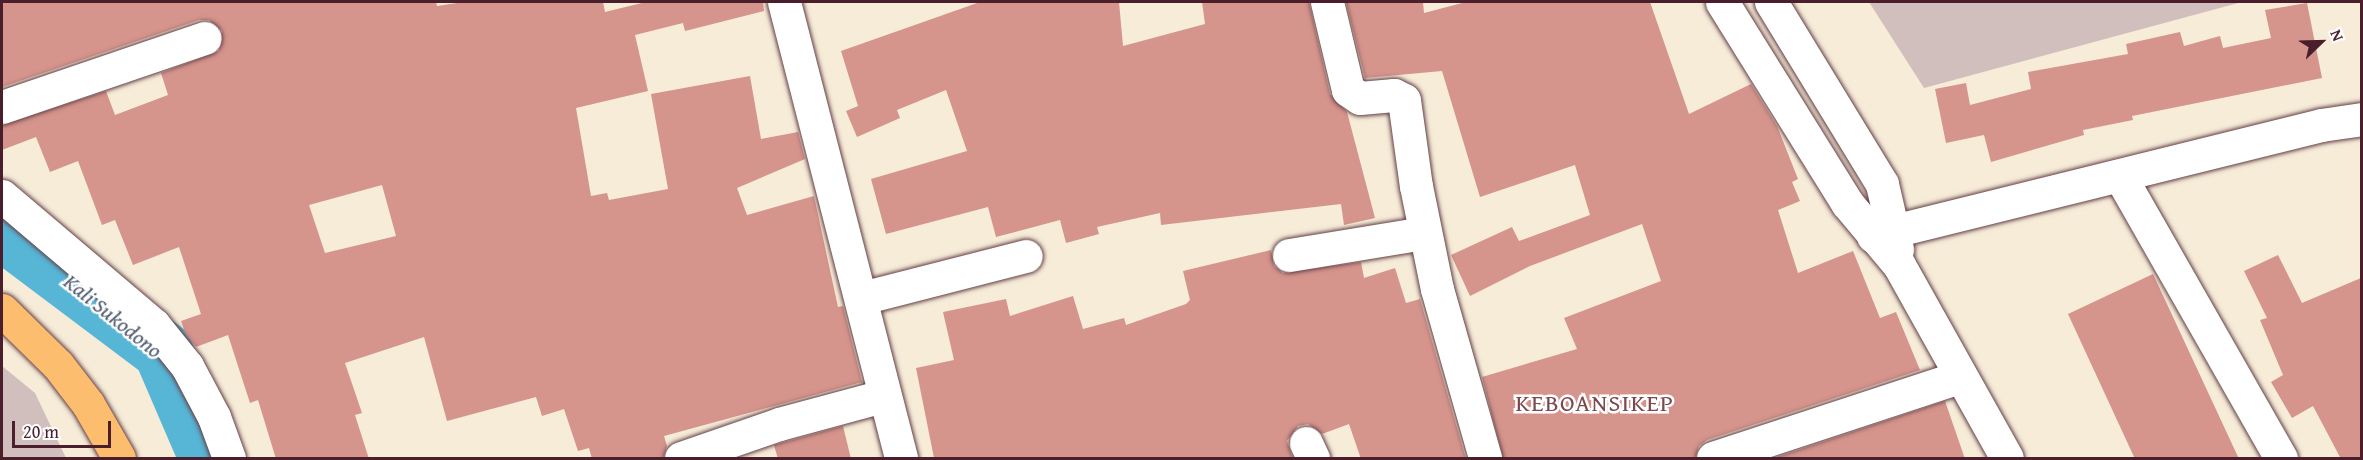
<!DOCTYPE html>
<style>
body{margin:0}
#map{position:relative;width:2363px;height:460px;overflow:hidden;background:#f6ecd8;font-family:"Gentium Book Plus",serif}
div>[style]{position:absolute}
.industrial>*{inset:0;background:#d1bfbe}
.river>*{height:60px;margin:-30px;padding:0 30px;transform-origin:30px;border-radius:30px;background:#57b5d6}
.building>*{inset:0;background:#d5948c}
.roads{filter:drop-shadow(0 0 2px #643e45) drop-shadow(0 0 2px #643e45)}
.minor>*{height:33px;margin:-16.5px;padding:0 16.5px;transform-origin:16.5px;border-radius:16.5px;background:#fff}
.major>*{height:33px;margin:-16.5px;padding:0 16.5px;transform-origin:16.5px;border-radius:16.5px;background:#fcbd6f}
span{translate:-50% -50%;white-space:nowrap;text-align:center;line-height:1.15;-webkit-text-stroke:5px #fff;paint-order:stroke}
.water-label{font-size:22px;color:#4f5b6f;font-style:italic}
.quarter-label{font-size:24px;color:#7b484d;letter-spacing:1.5px}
.frame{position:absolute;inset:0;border:3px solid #4a1f2b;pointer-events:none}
.north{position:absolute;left:2291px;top:12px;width:60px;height:60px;-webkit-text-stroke:4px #fff;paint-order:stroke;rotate:67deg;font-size:16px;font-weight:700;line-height:24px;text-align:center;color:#4a1f2b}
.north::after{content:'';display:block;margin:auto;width:21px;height:27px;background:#4a1f2b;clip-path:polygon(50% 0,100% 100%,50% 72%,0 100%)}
.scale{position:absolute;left:12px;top:421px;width:99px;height:27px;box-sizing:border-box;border:3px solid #4a1f2b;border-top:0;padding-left:8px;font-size:18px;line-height:21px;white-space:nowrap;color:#4a1f2b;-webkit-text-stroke:4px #fff;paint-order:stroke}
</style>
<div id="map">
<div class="industrial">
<i style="clip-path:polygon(1869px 2px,2242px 2px,1924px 88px)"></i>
<i style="clip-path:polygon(2px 366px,35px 393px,66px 458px,2px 458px)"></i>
</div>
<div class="river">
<i style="left:2px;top:230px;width:201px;rotate:36.9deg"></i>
<i style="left:163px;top:351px;width:116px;rotate:66.7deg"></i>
</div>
<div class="building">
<i style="clip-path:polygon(evenodd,2px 2px,436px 2px,437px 6px,464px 2px,603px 2px,605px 12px,646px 2px,763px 2px,764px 11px,685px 31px,683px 23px,635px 35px,648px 91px,576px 108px,591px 196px,607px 193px,609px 200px,668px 189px,651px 94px,750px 76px,761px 139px,798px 132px,805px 159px,737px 188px,747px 215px,814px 196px,838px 307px,843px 306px,862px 382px,664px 436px,667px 446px,663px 459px,592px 459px,589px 448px,578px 451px,564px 409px,542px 416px,536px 397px,447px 421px,424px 337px,345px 363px,362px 413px,355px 415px,369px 459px,276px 459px,258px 400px,250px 403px,228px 335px,196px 347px,186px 335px,181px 321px,201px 314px,179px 247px,133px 265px,115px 220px,102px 225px,78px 161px,50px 172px,36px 137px,2px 150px,2px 125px,106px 91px,115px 115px,168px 95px,161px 73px,219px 51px,222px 31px,209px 20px,199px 20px,2px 87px,2px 2px,382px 185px,396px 236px,325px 253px,309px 205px,382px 185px)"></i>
<i style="clip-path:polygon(980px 2px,1119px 2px,1123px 46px,1205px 24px,1202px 2px,1309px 2px,1330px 94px,1347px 112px,1375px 218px,1344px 225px,1341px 204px,1161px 225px,1160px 213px,1097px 227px,1099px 234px,1066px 243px,1060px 220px,996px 237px,988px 207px,886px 234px,871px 179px,967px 151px,946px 90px,897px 110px,900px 118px,857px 137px,846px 111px,858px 106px,841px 51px)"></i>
<i style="clip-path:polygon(1346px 2px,1423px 2px,1424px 13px,1466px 2px,1650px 2px,1689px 114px,1751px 84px,1777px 126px,1798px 179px,1792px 182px,1800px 201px,1778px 210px,1798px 273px,1853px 251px,1880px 318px,1896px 312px,1920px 370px,1707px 440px,1699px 446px,1695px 459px,1503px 459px,1482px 377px,1577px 349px,1564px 318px,1661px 281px,1642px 224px,1530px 266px,1470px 296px,1451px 255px,1512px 227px,1519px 241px,1590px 215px,1575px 165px,1480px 197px,1442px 71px,1365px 78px)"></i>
<i style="clip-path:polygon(2307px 3px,2322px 78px,2132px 116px,2133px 120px,2083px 130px,2084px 135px,1991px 162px,1984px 135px,1946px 143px,1935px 89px,1966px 83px,1970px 105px,2031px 89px,2028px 72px,2128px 54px,2126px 44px,2180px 32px,2184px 46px,2220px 36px,2223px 48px,2271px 38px,2265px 10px)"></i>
<i style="clip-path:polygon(1271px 250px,1274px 266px,1283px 273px,1361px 262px,1364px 278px,1395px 268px,1406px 303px,1420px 299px,1466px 459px,1361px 459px,1349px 424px,1322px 434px,1308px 424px,1298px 426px,1287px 441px,1293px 459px,934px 458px,916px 368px,954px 360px,943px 312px,1006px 299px,1010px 316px,1073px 296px,1083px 329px,1124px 318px,1126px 325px,1186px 304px,1190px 300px,1183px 271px)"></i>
<i style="clip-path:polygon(2278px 255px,2302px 303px,2361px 278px,2361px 459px,2341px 459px,2313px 406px,2292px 418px,2271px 382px,2283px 375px,2260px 320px,2267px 318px,2244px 271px)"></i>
<i style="clip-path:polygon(2153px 274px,2239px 459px,2135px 459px,2068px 314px)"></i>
<i style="clip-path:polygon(1945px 401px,1965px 459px,1771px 459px)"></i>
<i style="clip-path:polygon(843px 426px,851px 459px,778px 459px,774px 445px)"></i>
</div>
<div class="roads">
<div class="minor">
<i style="left:784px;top:2px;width:471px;rotate:75.6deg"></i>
<i style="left:1327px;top:2px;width:90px;rotate:76.6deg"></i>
<i style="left:1348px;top:90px;width:14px;rotate:34deg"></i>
<i style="left:1360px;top:98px;width:34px;rotate:-5deg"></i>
<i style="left:1394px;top:95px;width:11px;rotate:27deg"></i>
<i style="left:1404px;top:100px;width:87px;rotate:82.1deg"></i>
<i style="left:1416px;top:186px;width:105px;rotate:78.5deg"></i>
<i style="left:1437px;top:289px;width:176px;rotate:74.1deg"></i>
<i style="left:1722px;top:2px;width:237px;rotate:58.1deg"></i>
<i style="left:1847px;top:203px;width:81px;rotate:50deg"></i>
<i style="left:1899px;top:265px;width:221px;rotate:60.8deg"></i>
<i style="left:1771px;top:2px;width:213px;rotate:58.6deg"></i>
<i style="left:1882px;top:184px;width:67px;rotate:77deg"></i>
<i style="left:2px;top:107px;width:214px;rotate:-18.8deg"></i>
<i style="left:2120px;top:176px;width:325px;rotate:60.3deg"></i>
<i style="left:2px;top:196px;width:199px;rotate:40.3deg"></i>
<i style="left:154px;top:325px;width:53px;rotate:51.2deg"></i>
<i style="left:187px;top:366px;width:58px;rotate:62.1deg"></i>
<i style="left:214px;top:417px;width:44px;rotate:69.9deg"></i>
<i style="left:1873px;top:236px;width:462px;rotate:-13.9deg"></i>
<i style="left:2321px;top:125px;width:41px;rotate:-8.3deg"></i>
<i style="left:1289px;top:255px;width:137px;rotate:-9.3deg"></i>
<i style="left:862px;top:298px;width:169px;rotate:-14.4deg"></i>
<i style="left:1306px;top:443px;width:17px;rotate:65deg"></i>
<i style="left:681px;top:458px;width:104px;rotate:-19.1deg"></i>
<i style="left:779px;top:424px;width:108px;rotate:-15.1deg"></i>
<i style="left:1713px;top:458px;width:259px;rotate:-18.2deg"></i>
</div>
<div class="major">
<i style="left:2px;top:310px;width:78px;rotate:44.5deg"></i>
<i style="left:58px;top:365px;width:49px;rotate:52.4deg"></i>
<i style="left:88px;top:404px;width:62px;rotate:60.1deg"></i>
</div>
</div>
<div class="water-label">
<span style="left:113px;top:316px;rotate:39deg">Kali Sukodono</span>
</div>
<div class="quarter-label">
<span style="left:1595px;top:403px">KEBOANSIKEP</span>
</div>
<div class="frame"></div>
<div class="north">N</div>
<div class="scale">20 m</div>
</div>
